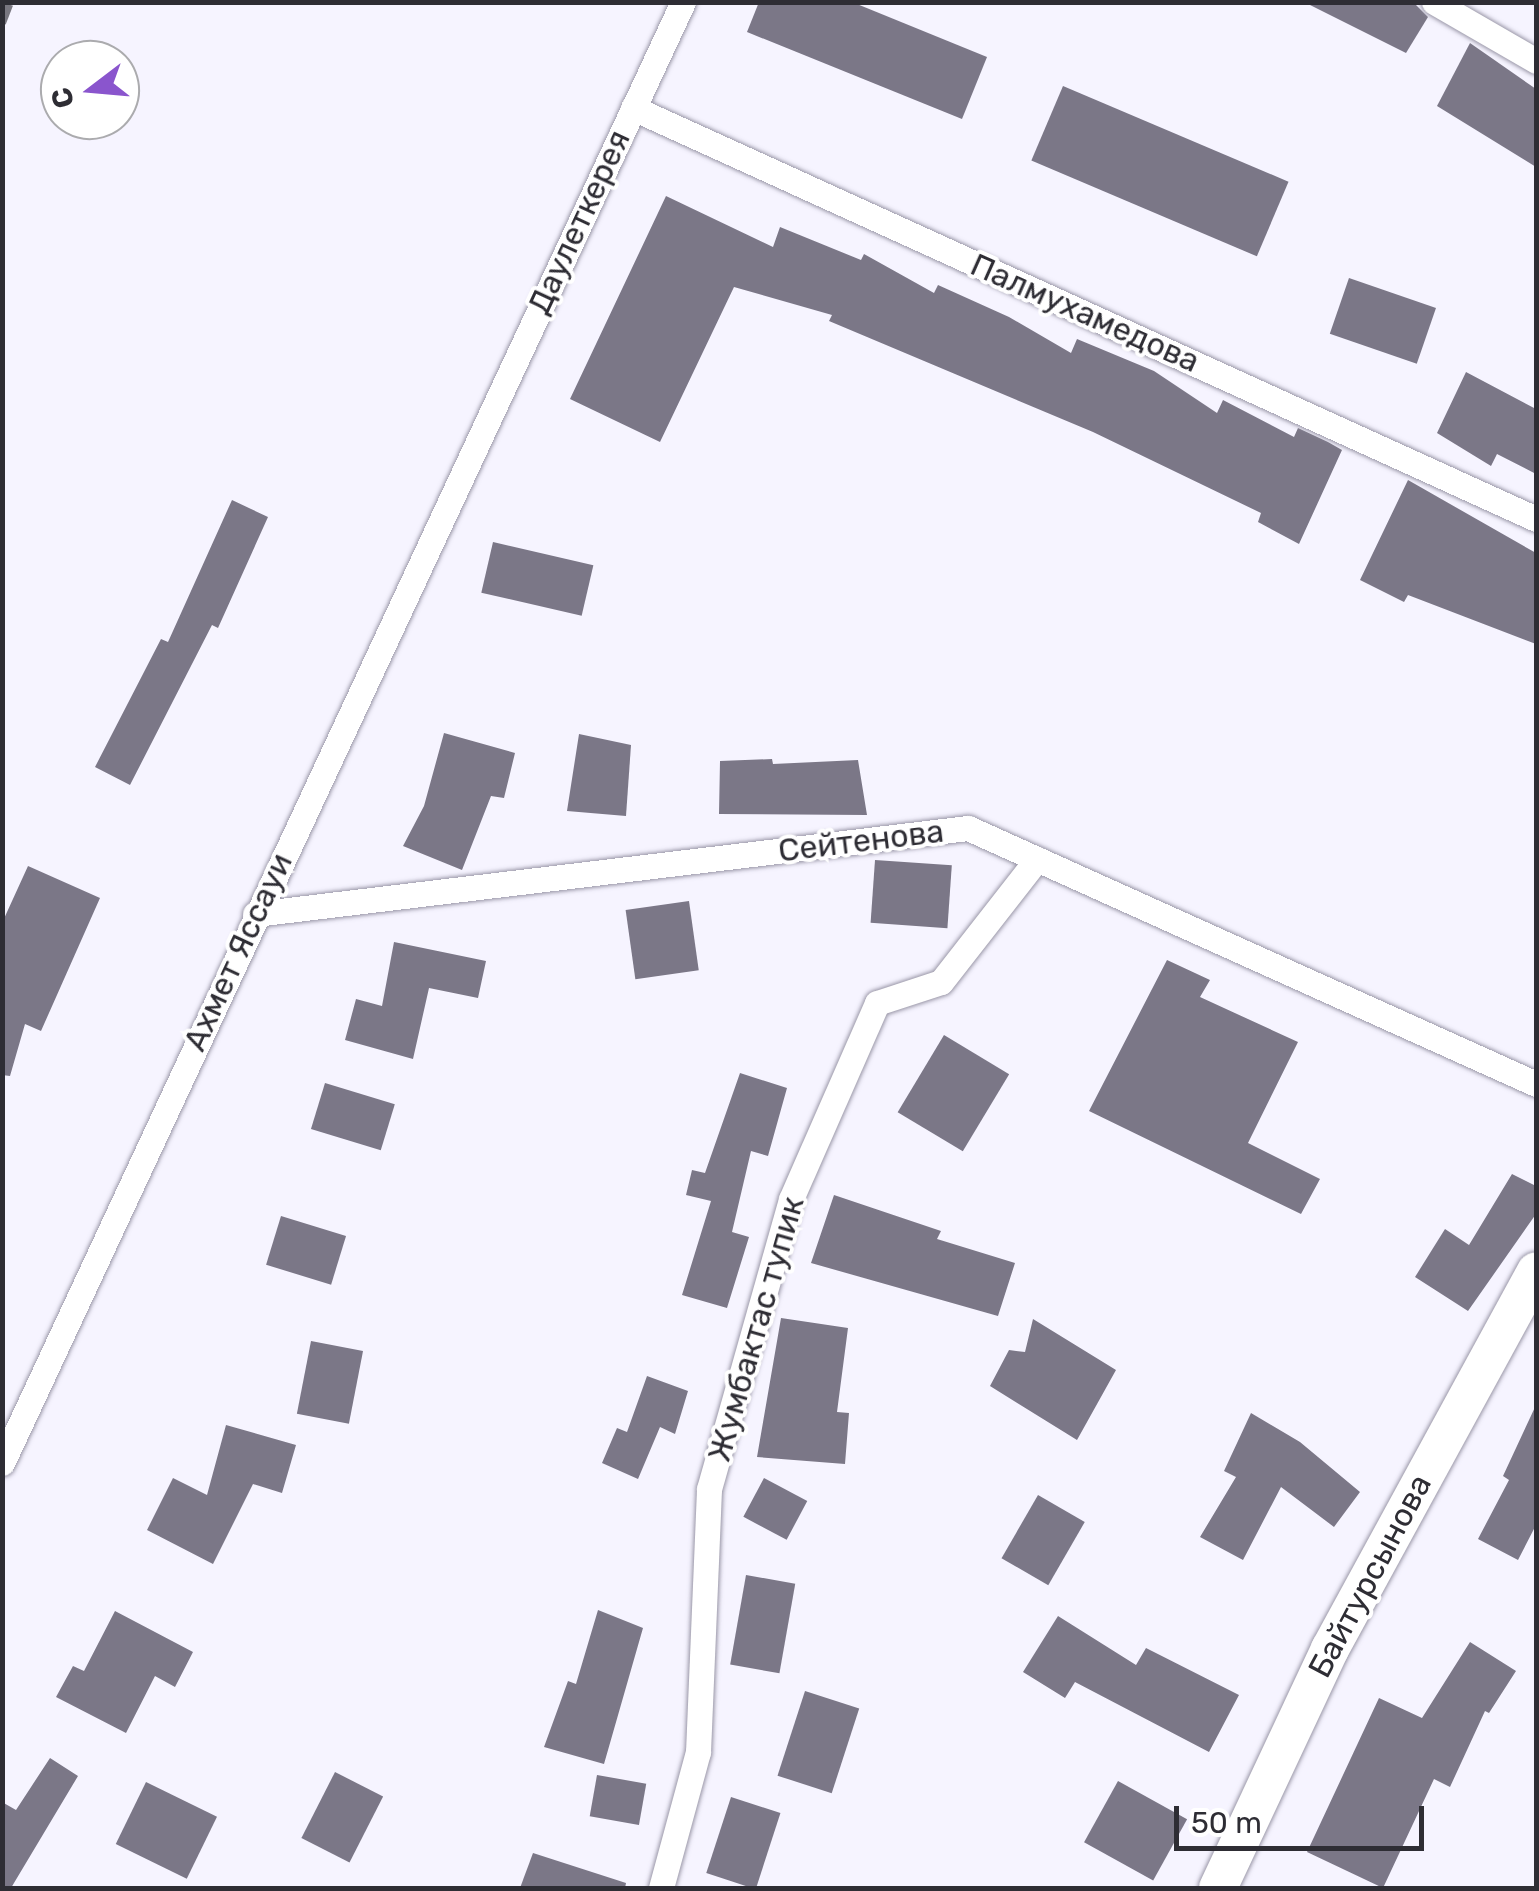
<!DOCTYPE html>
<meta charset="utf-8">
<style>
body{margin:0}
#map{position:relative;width:1539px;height:1891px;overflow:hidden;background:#f6f4ff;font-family:Rubik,sans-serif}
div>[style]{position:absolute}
.building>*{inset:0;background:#7b7787;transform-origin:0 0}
.roads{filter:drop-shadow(0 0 2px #9a97a8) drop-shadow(0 0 2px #9a97a8)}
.street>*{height:25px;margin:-12.5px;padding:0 12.5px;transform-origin:12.5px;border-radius:12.5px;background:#fff}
.secondary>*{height:38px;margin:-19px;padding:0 19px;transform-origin:19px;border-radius:19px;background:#fff}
.rail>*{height:8px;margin-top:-4px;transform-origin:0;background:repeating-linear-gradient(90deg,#797780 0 20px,transparent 0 30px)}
span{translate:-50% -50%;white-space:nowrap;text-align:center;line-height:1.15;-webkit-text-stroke:8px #fff;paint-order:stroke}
.street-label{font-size:32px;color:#2e2d34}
.frame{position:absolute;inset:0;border:5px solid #2e2d34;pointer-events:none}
.north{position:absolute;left:40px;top:40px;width:100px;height:100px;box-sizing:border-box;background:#fff;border:2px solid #ababae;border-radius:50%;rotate:254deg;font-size:28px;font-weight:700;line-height:40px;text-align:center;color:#2e2d34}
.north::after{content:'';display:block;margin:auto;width:35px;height:45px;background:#8a55cd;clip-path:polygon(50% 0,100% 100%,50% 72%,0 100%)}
.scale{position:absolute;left:1174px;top:1806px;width:250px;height:45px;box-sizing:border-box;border:5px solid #2e2d34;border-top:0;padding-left:12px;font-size:30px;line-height:35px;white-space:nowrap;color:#2e2d34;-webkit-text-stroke:8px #fff;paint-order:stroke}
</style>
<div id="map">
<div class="building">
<i style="clip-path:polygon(759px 2px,852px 2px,987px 57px,962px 119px,747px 32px)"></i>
<i style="clip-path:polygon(1304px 2px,1413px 2px,1428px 17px,1406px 53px)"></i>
<i style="clip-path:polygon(1470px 43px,1536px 89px,1536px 167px,1437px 106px)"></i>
<i style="left:1063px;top:86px;width:245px;height:81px;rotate:23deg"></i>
<i style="clip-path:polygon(666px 196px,773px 247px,780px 227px,861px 260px,864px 254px,934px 293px,938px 285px,1009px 317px,1071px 353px,1077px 339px,1154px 371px,1217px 413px,1223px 400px,1294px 437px,1298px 428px,1328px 442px,1342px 450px,1299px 544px,1258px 522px,1261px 513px,1093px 432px,829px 321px,832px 315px,734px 287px,660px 442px,570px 399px)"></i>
<i style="left:1349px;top:278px;width:92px;height:59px;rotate:19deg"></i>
<i style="clip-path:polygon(1466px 372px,1536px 409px,1536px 474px,1497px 454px,1491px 466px,1437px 433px)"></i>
<i style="clip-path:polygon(1408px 480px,1536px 553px,1536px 644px,1408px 595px,1404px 602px,1360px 580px)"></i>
<i style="clip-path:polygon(232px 500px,268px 517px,218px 628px,212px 625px,130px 785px,95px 767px,161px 639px,168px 642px)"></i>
<i style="left:493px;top:542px;width:103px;height:52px;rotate:13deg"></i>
<i style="clip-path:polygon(444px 733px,515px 753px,504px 798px,491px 796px,462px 870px,403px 846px,424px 806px)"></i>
<i style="clip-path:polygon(579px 734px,631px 745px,626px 816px,567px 811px)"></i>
<i style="clip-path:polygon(772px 759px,773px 764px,858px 760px,867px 815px,719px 814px,720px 761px)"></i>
<i style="left:875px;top:860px;width:77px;height:63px;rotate:4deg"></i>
<i style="clip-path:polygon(28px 866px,100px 898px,41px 1031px,25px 1024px,10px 1076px,2px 1075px,2px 923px)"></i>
<i style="left:689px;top:901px;width:70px;height:64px;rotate:82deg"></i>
<i style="clip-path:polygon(394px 942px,486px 961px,478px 998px,429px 988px,413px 1059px,345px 1040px,356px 999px,382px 1006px)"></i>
<i style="clip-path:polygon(1167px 960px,1210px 980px,1200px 997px,1298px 1042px,1248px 1143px,1320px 1179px,1301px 1214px,1089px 1111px)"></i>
<i style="left:944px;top:1035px;width:76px;height:90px;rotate:31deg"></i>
<i style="clip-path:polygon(740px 1073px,787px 1088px,768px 1156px,751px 1151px,732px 1232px,749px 1237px,727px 1308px,682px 1295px,711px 1201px,686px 1195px,692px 1170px,705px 1173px)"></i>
<i style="left:325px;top:1083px;width:73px;height:48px;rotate:17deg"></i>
<i style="clip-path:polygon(1512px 1174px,1536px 1186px,1536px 1214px,1468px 1311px,1415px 1277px,1445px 1229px,1469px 1245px)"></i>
<i style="clip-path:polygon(834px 1195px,941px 1231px,937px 1239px,1015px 1263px,998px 1316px,811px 1263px)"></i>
<i style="left:281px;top:1216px;width:68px;height:51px;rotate:17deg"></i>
<i style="clip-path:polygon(781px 1318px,848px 1328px,837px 1412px,849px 1413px,845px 1464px,757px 1457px)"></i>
<i style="clip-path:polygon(1033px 1319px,1116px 1370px,1077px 1440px,990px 1386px,1009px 1350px,1025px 1352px)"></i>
<i style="left:311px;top:1341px;width:53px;height:74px;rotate:11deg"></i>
<i style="clip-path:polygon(647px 1376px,688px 1391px,675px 1434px,660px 1427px,638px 1479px,602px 1463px,617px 1428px,627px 1432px)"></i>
<i style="clip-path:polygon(1536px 1405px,1536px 1525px,1518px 1560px,1478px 1539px,1509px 1480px,1503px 1476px)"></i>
<i style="clip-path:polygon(1251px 1413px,1300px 1442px,1360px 1492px,1334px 1527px,1281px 1487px,1243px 1560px,1200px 1537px,1236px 1477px,1224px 1471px)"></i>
<i style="clip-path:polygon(226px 1425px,296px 1445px,282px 1493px,253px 1484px,213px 1564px,147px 1530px,173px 1478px,207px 1495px)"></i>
<i style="left:764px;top:1478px;width:49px;height:44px;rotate:28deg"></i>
<i style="left:1038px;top:1495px;width:54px;height:73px;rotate:30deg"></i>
<i style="left:746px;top:1575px;width:50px;height:91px;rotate:10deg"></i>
<i style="clip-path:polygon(598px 1610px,643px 1628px,604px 1764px,544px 1747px,568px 1681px,576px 1684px)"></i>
<i style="clip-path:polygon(115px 1611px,193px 1652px,175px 1687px,155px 1676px,126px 1733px,56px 1697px,73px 1666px,84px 1671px)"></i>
<i style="clip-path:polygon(1058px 1616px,1136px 1665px,1146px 1648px,1239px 1695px,1209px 1752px,1075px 1682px,1065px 1698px,1023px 1672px)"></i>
<i style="clip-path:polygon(1470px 1642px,1516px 1671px,1489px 1713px,1485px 1711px,1450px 1787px,1434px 1779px,1383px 1888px,1307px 1852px,1379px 1698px,1422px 1718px)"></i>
<i style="left:805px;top:1691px;width:57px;height:89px;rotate:18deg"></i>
<i style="clip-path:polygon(50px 1758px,78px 1776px,11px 1888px,2px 1888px,2px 1802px,16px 1810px)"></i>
<i style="left:335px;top:1772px;width:54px;height:74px;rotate:27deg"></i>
<i style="left:597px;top:1775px;width:50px;height:42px;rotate:10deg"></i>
<i style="left:1118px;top:1781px;width:79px;height:70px;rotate:29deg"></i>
<i style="left:146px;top:1782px;width:79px;height:69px;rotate:26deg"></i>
<i style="left:731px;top:1797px;width:52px;height:80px;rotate:18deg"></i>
<i style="clip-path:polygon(533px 1853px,626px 1883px,625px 1888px,520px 1888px)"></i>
</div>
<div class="roads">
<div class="street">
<i style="left:1434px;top:2px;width:118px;rotate:30deg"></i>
<i style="left:633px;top:108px;width:992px;rotate:24.47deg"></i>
<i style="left:255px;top:914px;width:718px;rotate:-6.88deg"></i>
<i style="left:968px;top:828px;width:623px;rotate:24.26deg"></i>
<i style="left:2px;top:1463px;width:1612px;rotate:-65.01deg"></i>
<i style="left:661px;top:1888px;width:141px;rotate:-74.8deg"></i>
<i style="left:698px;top:1752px;width:263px;rotate:-87.6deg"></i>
<i style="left:709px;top:1489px;width:301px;rotate:-74.2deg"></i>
<i style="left:791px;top:1199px;width:214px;rotate:-66.3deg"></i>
<i style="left:877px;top:1003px;width:67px;rotate:-18.2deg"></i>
<i style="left:941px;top:982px;width:156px;rotate:-52deg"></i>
</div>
<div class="secondary">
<i style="left:1218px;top:1888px;width:264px;rotate:-64.9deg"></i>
<i style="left:1330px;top:1649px;width:430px;rotate:-61.4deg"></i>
</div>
</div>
<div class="rail">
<i style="left:2px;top:23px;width:22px;rotate:-69deg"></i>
</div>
<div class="street-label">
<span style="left:579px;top:222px;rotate:-65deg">Даулеткерея</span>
<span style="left:1085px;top:313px;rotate:24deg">Палмухамедова</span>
<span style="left:861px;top:841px;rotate:-7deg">Сейтенова</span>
<span style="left:238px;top:952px;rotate:-65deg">Ахмет Яссауи</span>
<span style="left:756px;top:1329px;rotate:-74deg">Жумбактас тупик</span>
<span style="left:1370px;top:1576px;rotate:-62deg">Байтурсынова</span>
</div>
<div class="frame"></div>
<div class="north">С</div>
<div class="scale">50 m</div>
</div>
